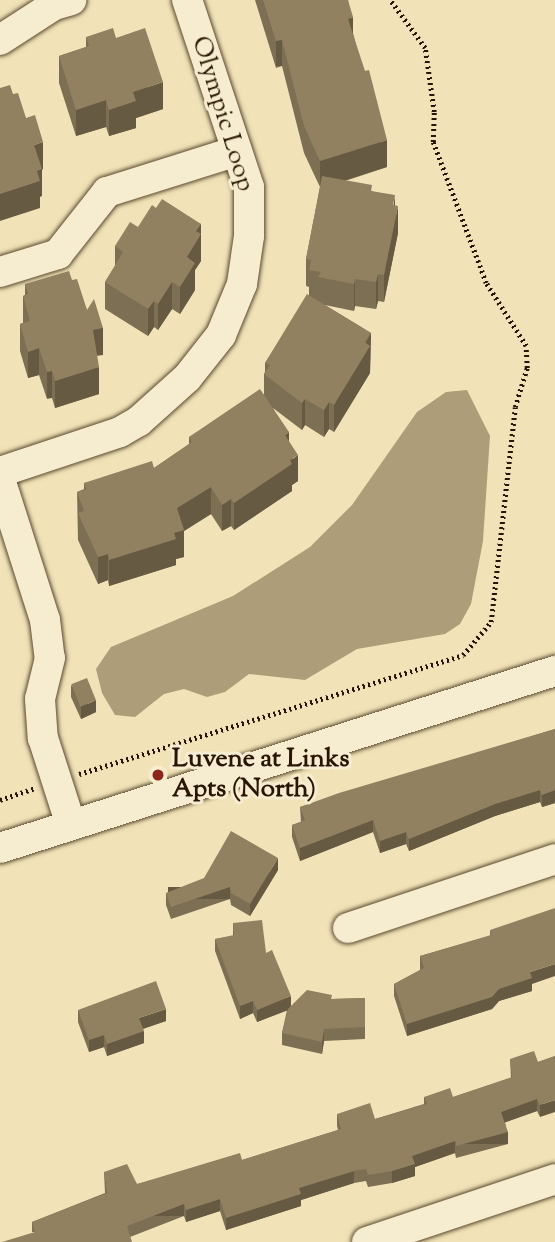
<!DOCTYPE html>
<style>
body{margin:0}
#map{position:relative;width:555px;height:1242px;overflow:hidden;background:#f1e3b7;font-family:"Sorts Mill Goudy",serif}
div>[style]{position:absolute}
.water>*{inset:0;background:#ad9d79}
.path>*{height:4.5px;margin-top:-2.25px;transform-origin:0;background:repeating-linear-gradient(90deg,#291602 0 2px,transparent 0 5.5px)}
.roads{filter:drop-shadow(0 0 2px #5b492f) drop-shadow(0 0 2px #5b492f)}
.minor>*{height:30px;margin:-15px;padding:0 15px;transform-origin:15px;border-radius:15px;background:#f6edd0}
.wall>*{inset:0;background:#7d6f53}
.shaded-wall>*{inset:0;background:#665a43;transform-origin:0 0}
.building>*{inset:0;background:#918160;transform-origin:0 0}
.dots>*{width:19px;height:19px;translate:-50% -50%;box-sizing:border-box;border:4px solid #f6edd0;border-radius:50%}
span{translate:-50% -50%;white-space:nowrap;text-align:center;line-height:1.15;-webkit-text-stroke:6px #f6edd0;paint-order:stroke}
.street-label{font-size:26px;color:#291602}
.poi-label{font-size:26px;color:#291602;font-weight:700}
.left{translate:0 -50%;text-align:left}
</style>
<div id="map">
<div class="water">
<i style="clip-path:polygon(467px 390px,490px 436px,483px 541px,471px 604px,460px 624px,445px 634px,357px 649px,305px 680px,249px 674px,225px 692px,207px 697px,184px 689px,164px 694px,135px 717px,115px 715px,102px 693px,96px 669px,111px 647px,233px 596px,310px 547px,352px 505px,417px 412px,446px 392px)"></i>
</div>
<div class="path">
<i style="left:79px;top:774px;width:402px;rotate:-17.2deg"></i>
<i style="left:463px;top:655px;width:43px;rotate:-49.7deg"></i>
<i style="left:491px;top:622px;width:216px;rotate:-83.6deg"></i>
<i style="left:515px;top:407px;width:41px;rotate:-72.9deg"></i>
<i style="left:527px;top:368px;width:22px;rotate:-93deg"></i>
<i style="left:526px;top:346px;width:75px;rotate:-122.4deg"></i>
<i style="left:486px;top:283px;width:151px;rotate:-110.6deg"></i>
<i style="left:433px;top:142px;width:30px;rotate:-88deg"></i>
<i style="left:434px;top:112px;width:65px;rotate:-98deg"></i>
<i style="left:425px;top:48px;width:59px;rotate:-126.1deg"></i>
<i style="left:0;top:800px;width:36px;rotate:-19deg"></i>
</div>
<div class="roads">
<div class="minor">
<i style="left:0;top:40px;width:64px;rotate:-32.9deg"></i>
<i style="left:54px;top:5px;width:18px;rotate:-16deg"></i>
<i style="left:0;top:272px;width:61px;rotate:-17.2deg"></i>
<i style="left:58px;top:254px;width:79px;rotate:-51.7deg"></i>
<i style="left:107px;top:192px;width:136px;rotate:-17.5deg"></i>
<i style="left:0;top:472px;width:126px;rotate:-18.4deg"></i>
<i style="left:120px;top:432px;width:22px;rotate:-30deg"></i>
<i style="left:139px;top:421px;width:64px;rotate:-41.9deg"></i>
<i style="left:187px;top:378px;width:55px;rotate:-51.7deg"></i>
<i style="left:221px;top:335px;width:55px;rotate:-67.6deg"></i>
<i style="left:242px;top:284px;width:49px;rotate:-81.7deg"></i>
<i style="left:249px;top:236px;width:49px;rotate:-90deg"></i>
<i style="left:249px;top:187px;width:197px;rotate:-108.3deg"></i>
<i style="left:0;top:479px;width:148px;rotate:72.3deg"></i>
<i style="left:45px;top:620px;width:38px;rotate:83deg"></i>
<i style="left:50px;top:658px;width:42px;rotate:103.7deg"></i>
<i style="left:40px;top:699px;width:39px;rotate:86deg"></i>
<i style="left:43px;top:738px;width:91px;rotate:72.2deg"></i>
<i style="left:0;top:848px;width:583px;rotate:-17.69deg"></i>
<i style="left:348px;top:928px;width:218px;rotate:-18.4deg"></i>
<i style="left:367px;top:1242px;width:198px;rotate:-18.5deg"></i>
</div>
</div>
<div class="wall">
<i style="clip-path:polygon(255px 0,348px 0,353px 33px,387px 167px,345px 181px,372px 191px,395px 206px,398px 233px,384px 302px,378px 301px,376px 309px,355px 306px,354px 311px,325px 305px,371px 333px,370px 373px,334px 432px,329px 429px,324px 437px,305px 425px,302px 430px,273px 408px,289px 442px,298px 481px,292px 485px,292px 491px,234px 530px,231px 526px,222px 531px,211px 514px,184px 531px,184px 557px,176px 559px,176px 565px,109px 586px,108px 580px,98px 584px,78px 540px,77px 492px,84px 489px,84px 483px,154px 468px,189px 444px,189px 437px,264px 394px,264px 374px,265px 372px,265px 363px,309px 295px,309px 287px,306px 286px,306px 259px,320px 187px,304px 153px,282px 66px,276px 68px)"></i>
<i style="clip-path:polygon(86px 37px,116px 38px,163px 109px,136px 118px,136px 128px,109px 136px,106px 127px,76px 136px,59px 83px,59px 56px,86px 47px)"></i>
<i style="clip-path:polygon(156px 208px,201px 224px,201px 261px,195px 270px,195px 290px,180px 314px,172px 309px,158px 330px,154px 327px,148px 336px,105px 309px,105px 282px,115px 266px,115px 246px,138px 227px)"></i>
<i style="clip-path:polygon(72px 280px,87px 310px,103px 355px,97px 356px,99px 394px,55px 408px,52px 398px,47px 399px,39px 375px,28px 378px,20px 351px,20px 324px,23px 323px,23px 296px,25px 295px,25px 284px)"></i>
<i style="clip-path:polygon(71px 685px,96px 712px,81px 719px,71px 697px)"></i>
<i style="clip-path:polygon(555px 729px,555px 803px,542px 807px,540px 802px,495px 816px,409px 851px,406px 844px,380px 853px,373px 832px,300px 861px,292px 837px,292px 825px,301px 822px,300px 807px)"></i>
<i style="clip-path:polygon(278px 870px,250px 916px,231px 905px,230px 899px,171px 919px,166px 905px,166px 893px)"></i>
<i style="clip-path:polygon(233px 923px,266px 953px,291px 1006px,332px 999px,365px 998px,365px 1039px,324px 1041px,322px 1054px,282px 1045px,282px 1033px,287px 1010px,257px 1022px,253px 1013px,240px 1019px,215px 951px,215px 939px,233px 936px)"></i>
<i style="clip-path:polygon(490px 930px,532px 984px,532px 991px,499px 1001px,492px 1009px,407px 1036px,394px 996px,394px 984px,420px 970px,420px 956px,490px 936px)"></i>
<i style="clip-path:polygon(78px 1010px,166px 1021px,143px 1029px,144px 1043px,107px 1056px,104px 1047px,89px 1052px,78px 1022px)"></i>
<i style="clip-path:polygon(555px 1056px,540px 1117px,537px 1111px,505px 1122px,508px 1144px,456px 1158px,455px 1153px,415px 1167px,415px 1176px,392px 1183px,368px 1187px,366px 1181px,354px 1183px,301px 1200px,301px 1206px,226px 1230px,220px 1211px,186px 1222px,184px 1216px,130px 1237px,32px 1232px,32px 1222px,105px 1193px,104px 1172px,137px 1184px,242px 1160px,338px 1130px,337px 1126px,337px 1114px,375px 1119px,424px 1104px,424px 1097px,453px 1097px,511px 1078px,510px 1059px,538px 1062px)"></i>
</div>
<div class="shaded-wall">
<i style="clip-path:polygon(353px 17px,353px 44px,348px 19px)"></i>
<i style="left:282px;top:40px;width:26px;height:6px;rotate:90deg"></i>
<i style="clip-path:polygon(163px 82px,163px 109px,136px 118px,136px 128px,109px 136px,109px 110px,133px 92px)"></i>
<i style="clip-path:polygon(106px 100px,106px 127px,76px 136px,76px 110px)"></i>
<i style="clip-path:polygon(387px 140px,387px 167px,320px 188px,320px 161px)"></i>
<i style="clip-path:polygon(43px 142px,43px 169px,42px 170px,42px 196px,40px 197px,40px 208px,0 221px,0 194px,34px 145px)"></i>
<i style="clip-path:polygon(395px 195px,395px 220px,398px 206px,398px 233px,384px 302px,384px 275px)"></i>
<i style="clip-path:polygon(201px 224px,201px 261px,195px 270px,195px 290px,180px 314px,180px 287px,187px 257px,196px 231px)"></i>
<i style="clip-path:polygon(378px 274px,378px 301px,376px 309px,376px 282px)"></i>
<i style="clip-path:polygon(355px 279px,355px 306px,354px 311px,354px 284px)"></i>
<i style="clip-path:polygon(172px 282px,172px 309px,158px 330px,158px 304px)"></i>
<i style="clip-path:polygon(154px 301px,154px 327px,148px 336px,148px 309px)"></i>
<i style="left:103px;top:328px;width:27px;height:10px;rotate:90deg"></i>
<i style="clip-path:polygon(371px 333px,370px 373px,334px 432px,334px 405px)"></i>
<i style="clip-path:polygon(39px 348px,39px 375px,28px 378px,28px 352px)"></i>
<i style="clip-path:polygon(99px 367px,99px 394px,55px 408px,55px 381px)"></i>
<i style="left:52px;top:371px;width:27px;height:5px;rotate:90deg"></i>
<i style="clip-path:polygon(305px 399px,305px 425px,302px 430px,302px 403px)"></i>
<i style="clip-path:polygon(329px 402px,329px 429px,324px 437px,324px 410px)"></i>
<i style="clip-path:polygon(289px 432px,289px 459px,285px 435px)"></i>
<i style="clip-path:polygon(298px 455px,298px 481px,292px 485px,292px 491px,234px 530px,234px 503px)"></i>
<i style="clip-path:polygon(211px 487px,211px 514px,184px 531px,184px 557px,176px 559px,176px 565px,109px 586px,109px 560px,177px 508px)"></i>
<i style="clip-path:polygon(231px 499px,231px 526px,222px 531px,222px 505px)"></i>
<i style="clip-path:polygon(108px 554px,108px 580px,98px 584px,98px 557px)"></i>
<i style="clip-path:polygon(96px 700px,96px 712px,81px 719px,81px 707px)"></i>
<i style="clip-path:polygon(540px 790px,540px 802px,495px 816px,409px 851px,409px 839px,495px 804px)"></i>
<i style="clip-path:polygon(555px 790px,555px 803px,542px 807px,542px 795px)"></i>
<i style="clip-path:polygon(373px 820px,373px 832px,300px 861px,300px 848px)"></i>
<i style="clip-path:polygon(406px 832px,406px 844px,380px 853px,380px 841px)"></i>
<i style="clip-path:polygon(278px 858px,278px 870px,250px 916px,250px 904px)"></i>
<i style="left:230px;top:887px;width:12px;height:62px;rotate:90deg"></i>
<i style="clip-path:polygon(555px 964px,555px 976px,532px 984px,532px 991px,499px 1001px,492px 1009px,407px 1036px,407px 1024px,499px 989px,530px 972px)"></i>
<i style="clip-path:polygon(291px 996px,291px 1009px,257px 1022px,257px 1010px)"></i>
<i style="clip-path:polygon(253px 1001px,253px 1013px,240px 1019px,240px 1006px)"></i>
<i style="clip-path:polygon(166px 1009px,166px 1021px,139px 1030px,139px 1018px)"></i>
<i style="clip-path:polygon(324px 1029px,324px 1041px,322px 1054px,322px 1042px)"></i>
<i style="clip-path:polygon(144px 1031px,144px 1043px,107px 1056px,107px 1044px)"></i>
<i style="clip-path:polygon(104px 1035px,104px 1047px,89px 1052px,89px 1040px)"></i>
<i style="clip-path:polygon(537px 1099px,537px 1111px,501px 1124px,501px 1112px)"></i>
<i style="clip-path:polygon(555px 1100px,555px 1112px,540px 1117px,540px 1105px)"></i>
<i style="left:508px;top:1132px;width:12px;height:54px;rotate:90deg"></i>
<i style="clip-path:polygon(455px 1141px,455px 1153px,415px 1167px,415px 1176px,392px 1183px,392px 1171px,412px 1156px)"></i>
<i style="clip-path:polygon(354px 1171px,354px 1183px,301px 1200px,301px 1206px,226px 1230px,226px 1218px,299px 1188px)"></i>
<i style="clip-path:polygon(220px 1199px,220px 1211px,186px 1222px,186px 1210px)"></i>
<i style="left:184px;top:1204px;width:12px;height:61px;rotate:90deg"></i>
</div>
<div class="building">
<i style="clip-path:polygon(263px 0,348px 0,353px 17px,348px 19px,365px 71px,369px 70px,387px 140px,320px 161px,304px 126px,282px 40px,276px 41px)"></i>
<i style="clip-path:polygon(113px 28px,116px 38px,145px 28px,163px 82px,133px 92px,136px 101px,109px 110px,106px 100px,76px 110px,59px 56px,89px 46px,86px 37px)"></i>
<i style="clip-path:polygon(10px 85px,13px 94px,18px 93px,26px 118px,35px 115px,43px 142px,34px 145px,42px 169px,37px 171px,40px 181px,0 194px,0 88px)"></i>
<i style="clip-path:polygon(322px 176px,372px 185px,371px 191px,395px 195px,393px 205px,398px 206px,384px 275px,378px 274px,376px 282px,355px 279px,354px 284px,318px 277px,321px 272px,309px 270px,311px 260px,306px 259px)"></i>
<i style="clip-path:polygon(162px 199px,201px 224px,196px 231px,201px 234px,187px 257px,195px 263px,180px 287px,172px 282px,158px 304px,154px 301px,148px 309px,105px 282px,123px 252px,115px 246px,130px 222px,138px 227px,152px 205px,156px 208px)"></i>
<i style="clip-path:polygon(69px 271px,72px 280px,77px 279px,87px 310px,94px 299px,103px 328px,93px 330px,99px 367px,55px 381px,52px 371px,47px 372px,39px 348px,28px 352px,20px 324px,30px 321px,23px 296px,28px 294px,25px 284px)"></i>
<i style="clip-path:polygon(307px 294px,371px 333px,365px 342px,370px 346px,334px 405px,329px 402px,324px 410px,305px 399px,302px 403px,264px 374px,270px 365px,265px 363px)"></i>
<i style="clip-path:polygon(260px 389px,289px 432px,285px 435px,298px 455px,290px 460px,292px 464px,234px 503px,231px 499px,222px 505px,211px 487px,177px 508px,184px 530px,174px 533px,176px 539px,109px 560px,108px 554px,98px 557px,78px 513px,84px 511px,77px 492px,86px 489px,84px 483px,152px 461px,154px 468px,192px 442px,189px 437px)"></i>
<i style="left:87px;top:678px;width:24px;height:17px;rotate:68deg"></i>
<i style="clip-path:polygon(555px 729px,555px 790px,542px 795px,540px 790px,495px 804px,409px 839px,406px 832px,380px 841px,373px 820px,300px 848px,292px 825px,305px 820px,300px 807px,339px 793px)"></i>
<i style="clip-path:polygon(231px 831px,278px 858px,250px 904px,231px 893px,230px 887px,171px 907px,166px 893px,204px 878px)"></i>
<i style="clip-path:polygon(555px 908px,555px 964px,530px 972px,532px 978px,499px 989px,492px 997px,407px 1024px,394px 984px,424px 968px,420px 956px,491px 935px,490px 930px)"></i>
<i style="clip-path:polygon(262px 920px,266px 953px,272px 950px,291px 996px,257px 1010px,253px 1001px,240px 1006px,215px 939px,234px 935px,233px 923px)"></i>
<i style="clip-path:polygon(156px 981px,166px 1009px,139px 1018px,144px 1031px,107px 1044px,104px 1035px,89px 1040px,78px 1010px)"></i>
<i style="clip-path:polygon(307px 990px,332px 995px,331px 999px,365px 998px,365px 1027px,324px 1029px,322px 1042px,282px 1033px,288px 1009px)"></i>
<i style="clip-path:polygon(534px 1051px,538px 1062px,555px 1056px,555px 1100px,540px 1105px,537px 1099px,501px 1112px,508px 1132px,456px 1146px,455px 1141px,412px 1156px,415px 1164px,392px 1171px,368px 1175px,366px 1169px,354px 1171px,299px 1188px,301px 1194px,226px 1218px,220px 1199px,186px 1210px,184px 1204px,127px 1226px,132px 1242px,2px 1242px,35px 1232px,32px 1222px,107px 1193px,104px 1172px,127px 1164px,137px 1184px,240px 1153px,242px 1160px,341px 1129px,337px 1114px,370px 1103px,375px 1119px,427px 1104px,424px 1097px,450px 1088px,453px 1097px,512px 1077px,510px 1059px)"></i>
</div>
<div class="dots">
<i style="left:158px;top:775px;background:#8f2418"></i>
</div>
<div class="street-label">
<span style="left:222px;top:114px;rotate:73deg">Olympic Loop</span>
</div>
<div class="poi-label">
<span class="left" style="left:172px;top:775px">Luvene at Links<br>Apts (North)</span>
</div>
</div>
